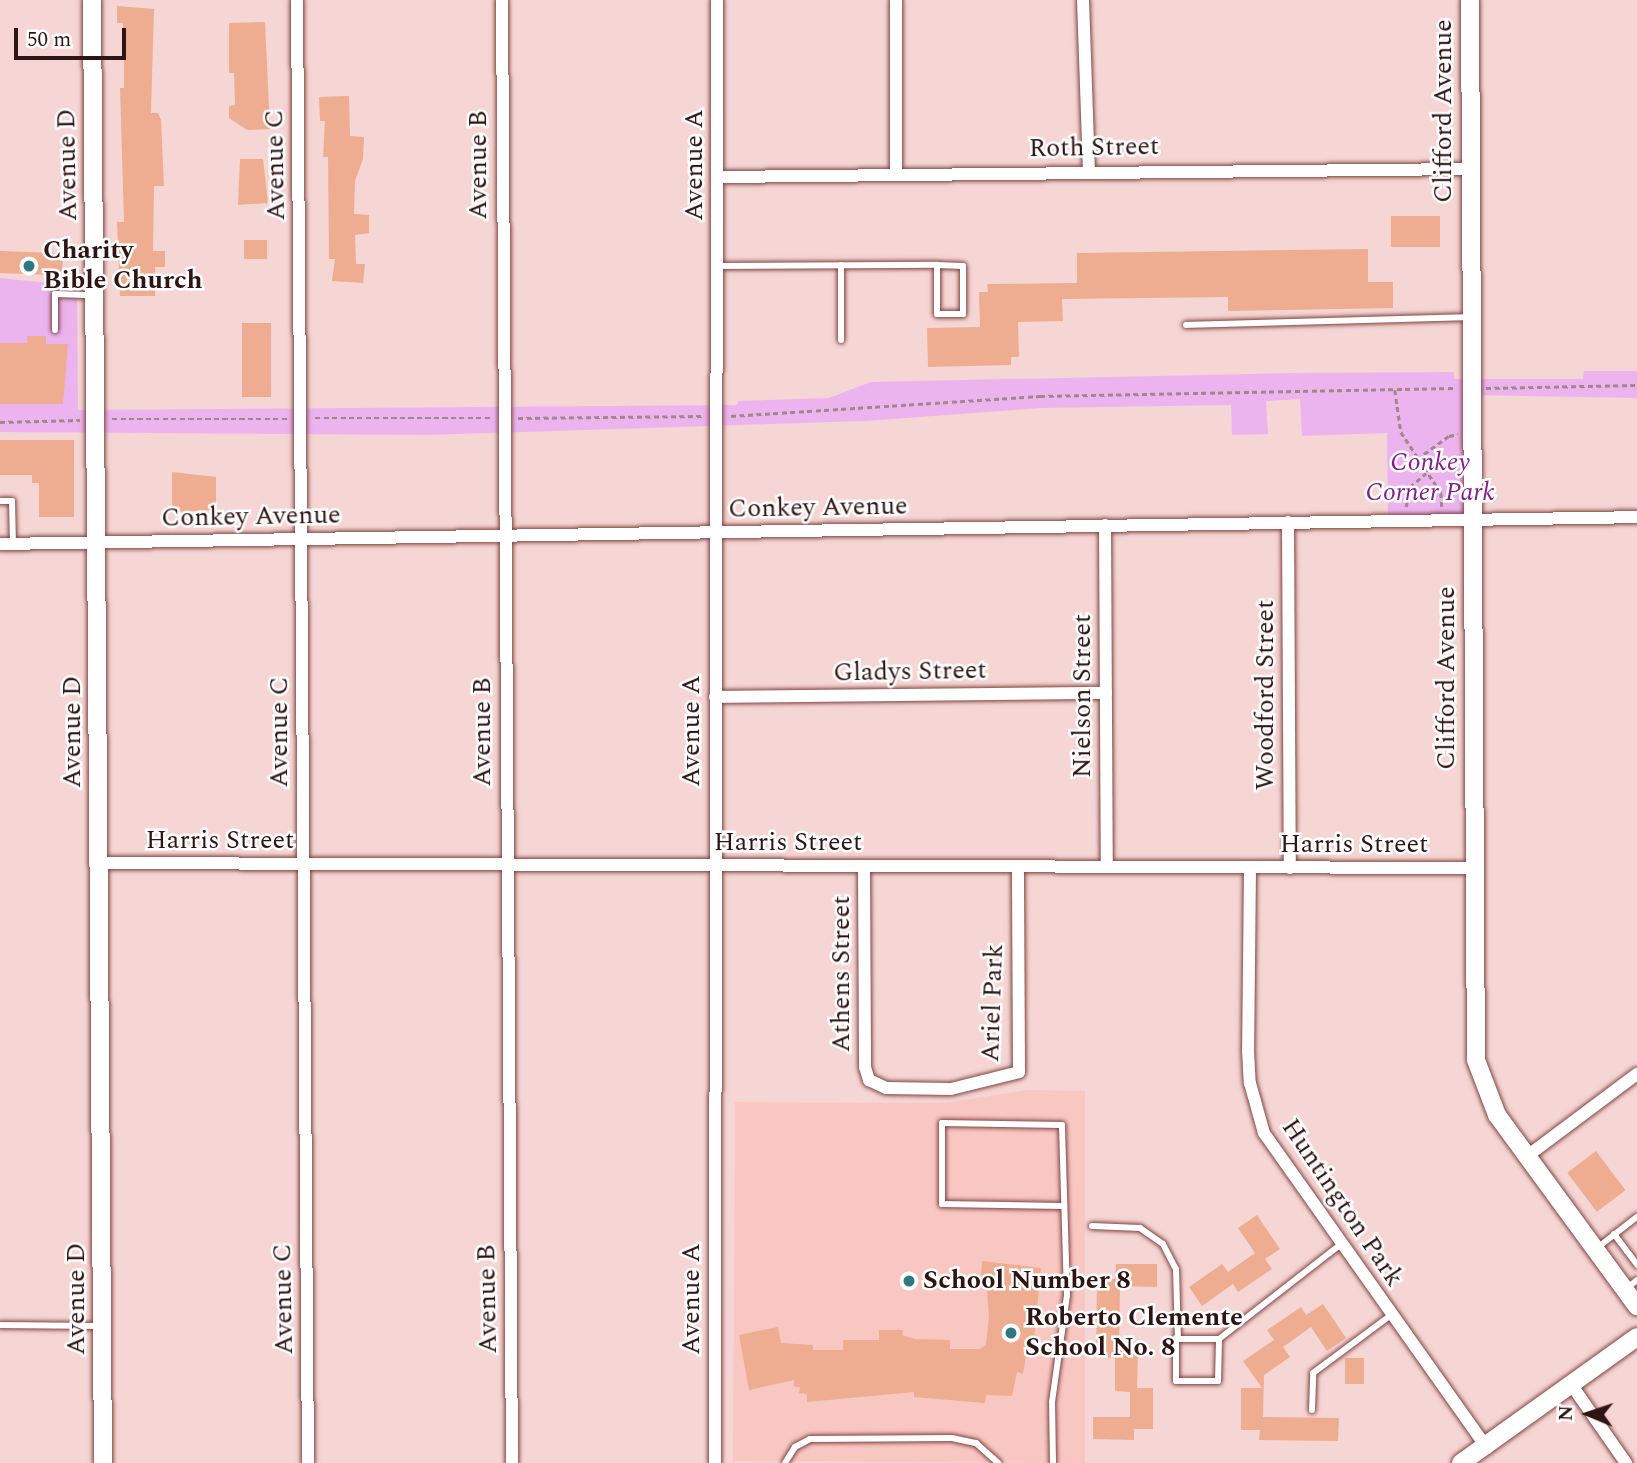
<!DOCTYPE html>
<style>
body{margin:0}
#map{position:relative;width:1637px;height:1463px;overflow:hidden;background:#f5d6d4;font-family:Spectral,serif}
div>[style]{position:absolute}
.built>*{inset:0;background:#f9c7c2}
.green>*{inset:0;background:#ebb4ef}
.building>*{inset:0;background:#eead91;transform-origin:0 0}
.path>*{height:2.5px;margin-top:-1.25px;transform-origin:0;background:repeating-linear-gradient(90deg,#a38685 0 5px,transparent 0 8.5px)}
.roads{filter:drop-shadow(0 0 2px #824340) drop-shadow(0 0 2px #824340)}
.lane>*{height:6px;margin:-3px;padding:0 3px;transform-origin:3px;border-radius:3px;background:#fff}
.street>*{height:12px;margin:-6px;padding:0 6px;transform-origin:6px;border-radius:6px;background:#fff}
.secondary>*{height:18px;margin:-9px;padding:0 9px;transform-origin:9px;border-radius:9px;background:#fff}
.dots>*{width:19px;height:19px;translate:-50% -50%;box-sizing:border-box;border:4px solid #fff;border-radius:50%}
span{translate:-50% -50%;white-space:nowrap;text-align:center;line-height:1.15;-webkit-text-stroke:5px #fff;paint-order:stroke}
.street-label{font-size:26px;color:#2e1413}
.poi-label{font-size:26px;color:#2e1413;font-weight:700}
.left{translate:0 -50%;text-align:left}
.park-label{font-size:26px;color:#851d8e;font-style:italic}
.north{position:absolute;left:1553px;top:1379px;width:70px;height:70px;-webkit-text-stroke:5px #fff;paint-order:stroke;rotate:272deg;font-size:19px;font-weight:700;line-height:28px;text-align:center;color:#2e1413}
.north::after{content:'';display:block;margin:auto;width:24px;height:32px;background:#2e1413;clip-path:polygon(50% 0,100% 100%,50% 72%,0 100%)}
.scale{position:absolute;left:14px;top:28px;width:112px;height:32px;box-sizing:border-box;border:4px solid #2e1413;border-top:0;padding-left:9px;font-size:21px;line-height:24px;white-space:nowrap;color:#2e1413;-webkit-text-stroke:5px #fff;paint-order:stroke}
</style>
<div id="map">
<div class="built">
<i style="clip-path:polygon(1027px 1090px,1085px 1091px,1085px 1463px,733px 1461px,735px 1102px,945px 1103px)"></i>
</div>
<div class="green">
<i style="clip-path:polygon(0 278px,77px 286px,78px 410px,737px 405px,738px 401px,829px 398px,871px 382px,1290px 373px,1454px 372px,1454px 379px,1583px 379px,1584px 371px,1637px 371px,1637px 398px,1472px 395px,1473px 520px,1388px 521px,1387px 433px,1302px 436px,1300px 399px,1266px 401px,1268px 434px,1232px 435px,1231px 405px,1041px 408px,865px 421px,427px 435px,0 432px)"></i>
</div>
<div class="building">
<i style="clip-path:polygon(117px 6px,154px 9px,151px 113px,158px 113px,161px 120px,164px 186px,154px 186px,153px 251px,165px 251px,165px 267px,155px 267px,155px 296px,120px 296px,117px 222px,124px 222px,120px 88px,124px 88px,124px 60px,123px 23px,117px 23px)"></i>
<i style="clip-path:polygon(265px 22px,270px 129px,247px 130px,229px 118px,229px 106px,235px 105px,234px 73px,229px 73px,229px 23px)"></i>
<i style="clip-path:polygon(349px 96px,350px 136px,364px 137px,363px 159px,355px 181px,354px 214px,369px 215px,369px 233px,355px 235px,356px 264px,365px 264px,363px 283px,332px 281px,335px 259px,329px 259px,328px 157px,323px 157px,325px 121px,320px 121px,319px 97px)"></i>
<i style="clip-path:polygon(240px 159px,263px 159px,268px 203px,238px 205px)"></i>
<i style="left:1391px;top:216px;width:49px;height:31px"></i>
<i style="left:244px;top:240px;width:23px;height:19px"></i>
<i style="clip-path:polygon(1368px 249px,1368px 282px,1393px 282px,1393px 308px,1228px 311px,1228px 297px,1062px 299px,1063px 321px,1018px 322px,1019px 357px,1011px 357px,1011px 365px,928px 367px,927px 328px,980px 327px,979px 292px,988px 292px,987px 284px,1077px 283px,1077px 253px)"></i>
<i style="left:0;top:251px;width:63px;height:22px;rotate:2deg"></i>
<i style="left:242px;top:323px;width:29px;height:74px"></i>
<i style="clip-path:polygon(27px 336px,46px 336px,46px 344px,68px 344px,63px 404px,0 404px,0 343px,27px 343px)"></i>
<i style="clip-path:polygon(0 440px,74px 440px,74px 517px,39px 517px,39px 483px,32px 483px,32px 475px,0 475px)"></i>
<i style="clip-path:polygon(172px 472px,216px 477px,216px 510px,172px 512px)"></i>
<i style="left:1596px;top:1151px;width:49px;height:36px;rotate:53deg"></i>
<i style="clip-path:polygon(1257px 1215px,1280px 1249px,1265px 1259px,1272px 1269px,1238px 1292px,1233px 1284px,1202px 1306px,1189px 1287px,1222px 1264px,1228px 1272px,1255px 1253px,1238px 1228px)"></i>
<i style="clip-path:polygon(982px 1261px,1041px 1268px,1034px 1340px,1029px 1339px,1023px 1374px,1017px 1372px,1012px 1396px,986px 1395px,985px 1403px,914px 1397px,914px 1392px,807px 1402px,807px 1394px,799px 1393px,800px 1387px,794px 1387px,794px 1380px,749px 1390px,739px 1335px,778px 1327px,781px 1343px,813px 1345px,813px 1350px,843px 1350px,843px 1340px,879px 1340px,879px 1330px,903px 1330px,902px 1335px,915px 1339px,950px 1340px,950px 1349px,980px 1349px,986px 1345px,989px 1316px,986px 1280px,981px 1280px)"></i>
<i style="clip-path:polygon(1116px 1264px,1157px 1264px,1157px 1287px,1120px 1286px,1119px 1350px,1138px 1351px,1137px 1388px,1153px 1388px,1153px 1429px,1134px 1429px,1134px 1440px,1093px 1439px,1093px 1417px,1130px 1417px,1130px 1392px,1115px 1391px,1115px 1358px,1096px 1357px,1097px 1279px,1115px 1279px)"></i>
<i style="clip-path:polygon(1323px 1304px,1346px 1338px,1327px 1351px,1311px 1327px,1283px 1347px,1290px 1357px,1264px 1375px,1263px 1417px,1339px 1418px,1338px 1441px,1259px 1440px,1260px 1430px,1241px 1430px,1241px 1388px,1262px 1388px,1243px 1361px,1274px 1340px,1267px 1330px,1301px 1307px,1306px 1315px)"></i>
<i style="left:1345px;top:1358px;width:19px;height:26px"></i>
</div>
<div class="path">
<i style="left:1486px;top:388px;width:151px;rotate:-1.1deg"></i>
<i style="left:1395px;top:390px;width:42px;rotate:81.9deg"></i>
<i style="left:1401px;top:432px;width:73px;rotate:56.7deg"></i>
<i style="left:1441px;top:493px;width:14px;rotate:86deg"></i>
<i style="left:731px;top:416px;width:310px;rotate:-3.7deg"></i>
<i style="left:1040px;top:396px;width:415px;rotate:-1.1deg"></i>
<i style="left:315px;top:418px;width:175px"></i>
<i style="left:518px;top:418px;width:185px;rotate:-0.6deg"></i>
<i style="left:112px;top:419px;width:175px"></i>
<i style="left:0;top:422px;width:80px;rotate:-1.4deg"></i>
<i style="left:1417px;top:459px;width:39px;rotate:-36deg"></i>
<i style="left:1449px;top:436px;width:9px;rotate:-13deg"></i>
<i style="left:1406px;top:507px;width:20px;rotate:-79deg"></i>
<i style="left:1410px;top:487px;width:21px;rotate:-41deg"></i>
</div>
<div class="roads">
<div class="lane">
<i style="left:718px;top:266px;width:219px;rotate:-0.3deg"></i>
<i style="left:937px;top:265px;width:49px;rotate:90deg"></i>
<i style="left:937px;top:314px;width:26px"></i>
<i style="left:963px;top:314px;width:48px;rotate:-90deg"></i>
<i style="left:963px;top:266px;width:26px;rotate:-178deg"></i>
<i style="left:1186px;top:325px;width:284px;rotate:-1.6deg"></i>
<i style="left:55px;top:330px;width:36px;rotate:-90deg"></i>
<i style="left:55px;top:294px;width:38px;rotate:2deg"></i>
<i style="left:841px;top:340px;width:75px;rotate:-90deg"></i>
<i style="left:0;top:501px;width:12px"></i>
<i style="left:12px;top:501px;width:43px;rotate:88.7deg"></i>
<i style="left:1092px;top:1226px;width:48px;rotate:2.4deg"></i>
<i style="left:1140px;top:1228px;width:28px;rotate:35deg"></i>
<i style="left:1163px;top:1244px;width:28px;rotate:63deg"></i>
<i style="left:1176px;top:1269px;width:70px;rotate:88.4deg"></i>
<i style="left:1178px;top:1339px;width:41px"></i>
<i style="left:1219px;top:1339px;width:155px;rotate:-37.9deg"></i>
<i style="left:1614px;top:1234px;width:39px;rotate:53deg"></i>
<i style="left:1597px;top:1248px;width:51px;rotate:-37.8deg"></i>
<i style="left:1626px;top:1289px;width:14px;rotate:-39deg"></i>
<i style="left:0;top:1325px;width:99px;rotate:0.6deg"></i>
<i style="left:1176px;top:1338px;width:43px;rotate:90deg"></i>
<i style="left:1176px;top:1381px;width:42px"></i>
<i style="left:1218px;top:1381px;width:42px;rotate:-88.6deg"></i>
<i style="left:1312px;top:1410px;width:37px;rotate:-88deg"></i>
<i style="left:1313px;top:1373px;width:97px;rotate:-36.6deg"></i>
<i style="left:785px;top:1463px;width:19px;rotate:-58deg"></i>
<i style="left:795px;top:1447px;width:17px;rotate:-28deg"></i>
<i style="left:810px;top:1439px;width:142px;rotate:-0.4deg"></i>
<i style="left:952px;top:1438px;width:25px;rotate:12deg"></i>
<i style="left:976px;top:1443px;width:30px;rotate:42deg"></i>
<i style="left:1053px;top:1463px;width:61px;rotate:-90.9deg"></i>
<i style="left:1052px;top:1402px;width:108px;rotate:-82deg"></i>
<i style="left:1067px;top:1295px;width:170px;rotate:-91.7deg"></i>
<i style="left:1062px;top:1125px;width:120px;rotate:-179deg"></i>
<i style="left:942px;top:1123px;width:81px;rotate:90deg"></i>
<i style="left:942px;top:1204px;width:122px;rotate:0.9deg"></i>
</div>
<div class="street">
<i style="left:297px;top:0;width:1463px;rotate:89.57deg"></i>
<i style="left:502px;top:0;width:1463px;rotate:89.61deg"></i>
<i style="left:1083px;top:0;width:171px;rotate:88deg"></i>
<i style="left:896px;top:175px;width:175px;rotate:-90deg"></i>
<i style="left:718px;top:177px;width:752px;rotate:-0.61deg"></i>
<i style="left:1288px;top:522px;width:346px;rotate:89.7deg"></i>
<i style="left:1105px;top:525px;width:342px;rotate:89.7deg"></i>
<i style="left:0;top:544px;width:1637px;rotate:-0.94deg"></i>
<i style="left:715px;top:697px;width:391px;rotate:-0.6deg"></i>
<i style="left:100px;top:863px;width:1375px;rotate:0.21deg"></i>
<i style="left:864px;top:866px;width:201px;rotate:89.7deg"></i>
<i style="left:865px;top:1067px;width:14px;rotate:73deg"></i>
<i style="left:869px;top:1080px;width:19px;rotate:25deg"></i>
<i style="left:886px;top:1088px;width:65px;rotate:0.9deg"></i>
<i style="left:951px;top:1089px;width:70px;rotate:-14deg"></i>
<i style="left:1019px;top:1072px;width:203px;rotate:-90.3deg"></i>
<i style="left:1250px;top:868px;width:182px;rotate:90.6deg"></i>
<i style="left:1248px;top:1050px;width:33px;rotate:87deg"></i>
<i style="left:1250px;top:1083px;width:52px;rotate:74.4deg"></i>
<i style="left:1264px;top:1133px;width:386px;rotate:54.7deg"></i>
<i style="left:1526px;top:1157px;width:139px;rotate:-36.8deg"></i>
<i style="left:1573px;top:1387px;width:93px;rotate:55.1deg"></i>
<i style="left:715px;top:1463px;width:1463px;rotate:-89.92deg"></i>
</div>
<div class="secondary">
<i style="left:92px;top:0;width:1463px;rotate:89.57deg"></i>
<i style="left:1470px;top:0;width:1060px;rotate:89.68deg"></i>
<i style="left:1476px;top:1060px;width:59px;rotate:69.1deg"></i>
<i style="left:1497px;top:1115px;width:237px;rotate:53.8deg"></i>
<i style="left:1461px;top:1463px;width:216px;rotate:-35.6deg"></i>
</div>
</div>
<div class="dots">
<i style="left:29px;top:266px;background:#2f787f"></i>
<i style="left:909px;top:1281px;background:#2f787f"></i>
<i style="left:1011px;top:1333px;background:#2f787f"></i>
</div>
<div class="street-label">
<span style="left:1444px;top:111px;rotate:-90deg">Clifford Avenue</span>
<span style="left:1094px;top:148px;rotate:-1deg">Roth Street</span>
<span style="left:68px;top:165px;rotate:-91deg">Avenue D</span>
<span style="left:276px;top:165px;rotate:-91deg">Avenue C</span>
<span style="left:479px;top:165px;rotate:-90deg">Avenue B</span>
<span style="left:695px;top:165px;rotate:-90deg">Avenue A</span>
<span style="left:818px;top:508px;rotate:-1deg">Conkey Avenue</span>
<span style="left:251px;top:517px;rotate:-1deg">Conkey Avenue</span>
<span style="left:910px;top:672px;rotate:-1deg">Gladys Street</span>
<span style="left:1447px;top:678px;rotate:-90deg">Clifford Avenue</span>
<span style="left:1266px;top:695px;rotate:-90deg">Woodford Street</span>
<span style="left:1083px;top:696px;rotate:-90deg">Nielson Street</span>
<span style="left:692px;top:731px;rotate:-90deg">Avenue A</span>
<span style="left:73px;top:732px;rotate:-90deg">Avenue D</span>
<span style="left:280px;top:732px;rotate:-90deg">Avenue C</span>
<span style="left:483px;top:732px;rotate:-90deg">Avenue B</span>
<span style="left:220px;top:841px">Harris Street</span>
<span style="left:788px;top:843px">Harris Street</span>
<span style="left:1354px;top:845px">Harris Street</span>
<span style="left:842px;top:974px;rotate:-90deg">Athens Street</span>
<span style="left:993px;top:1003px;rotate:-88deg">Ariel Park</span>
<span style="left:1342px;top:1203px;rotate:56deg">Huntington Park</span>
<span style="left:77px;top:1299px;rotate:-90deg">Avenue D</span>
<span style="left:284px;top:1299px;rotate:-91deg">Avenue C</span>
<span style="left:488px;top:1299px;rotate:-91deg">Avenue B</span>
<span style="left:692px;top:1299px;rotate:-90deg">Avenue A</span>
</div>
<div class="poi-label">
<span class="left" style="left:43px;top:266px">Charity<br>Bible Church</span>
<span class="left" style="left:923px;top:1281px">School Number 8</span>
<span class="left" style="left:1025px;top:1333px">Roberto Clemente<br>School No. 8</span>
</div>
<div class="park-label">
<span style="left:1430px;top:478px">Conkey<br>Corner Park</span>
</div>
<div class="north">N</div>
<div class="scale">50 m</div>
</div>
